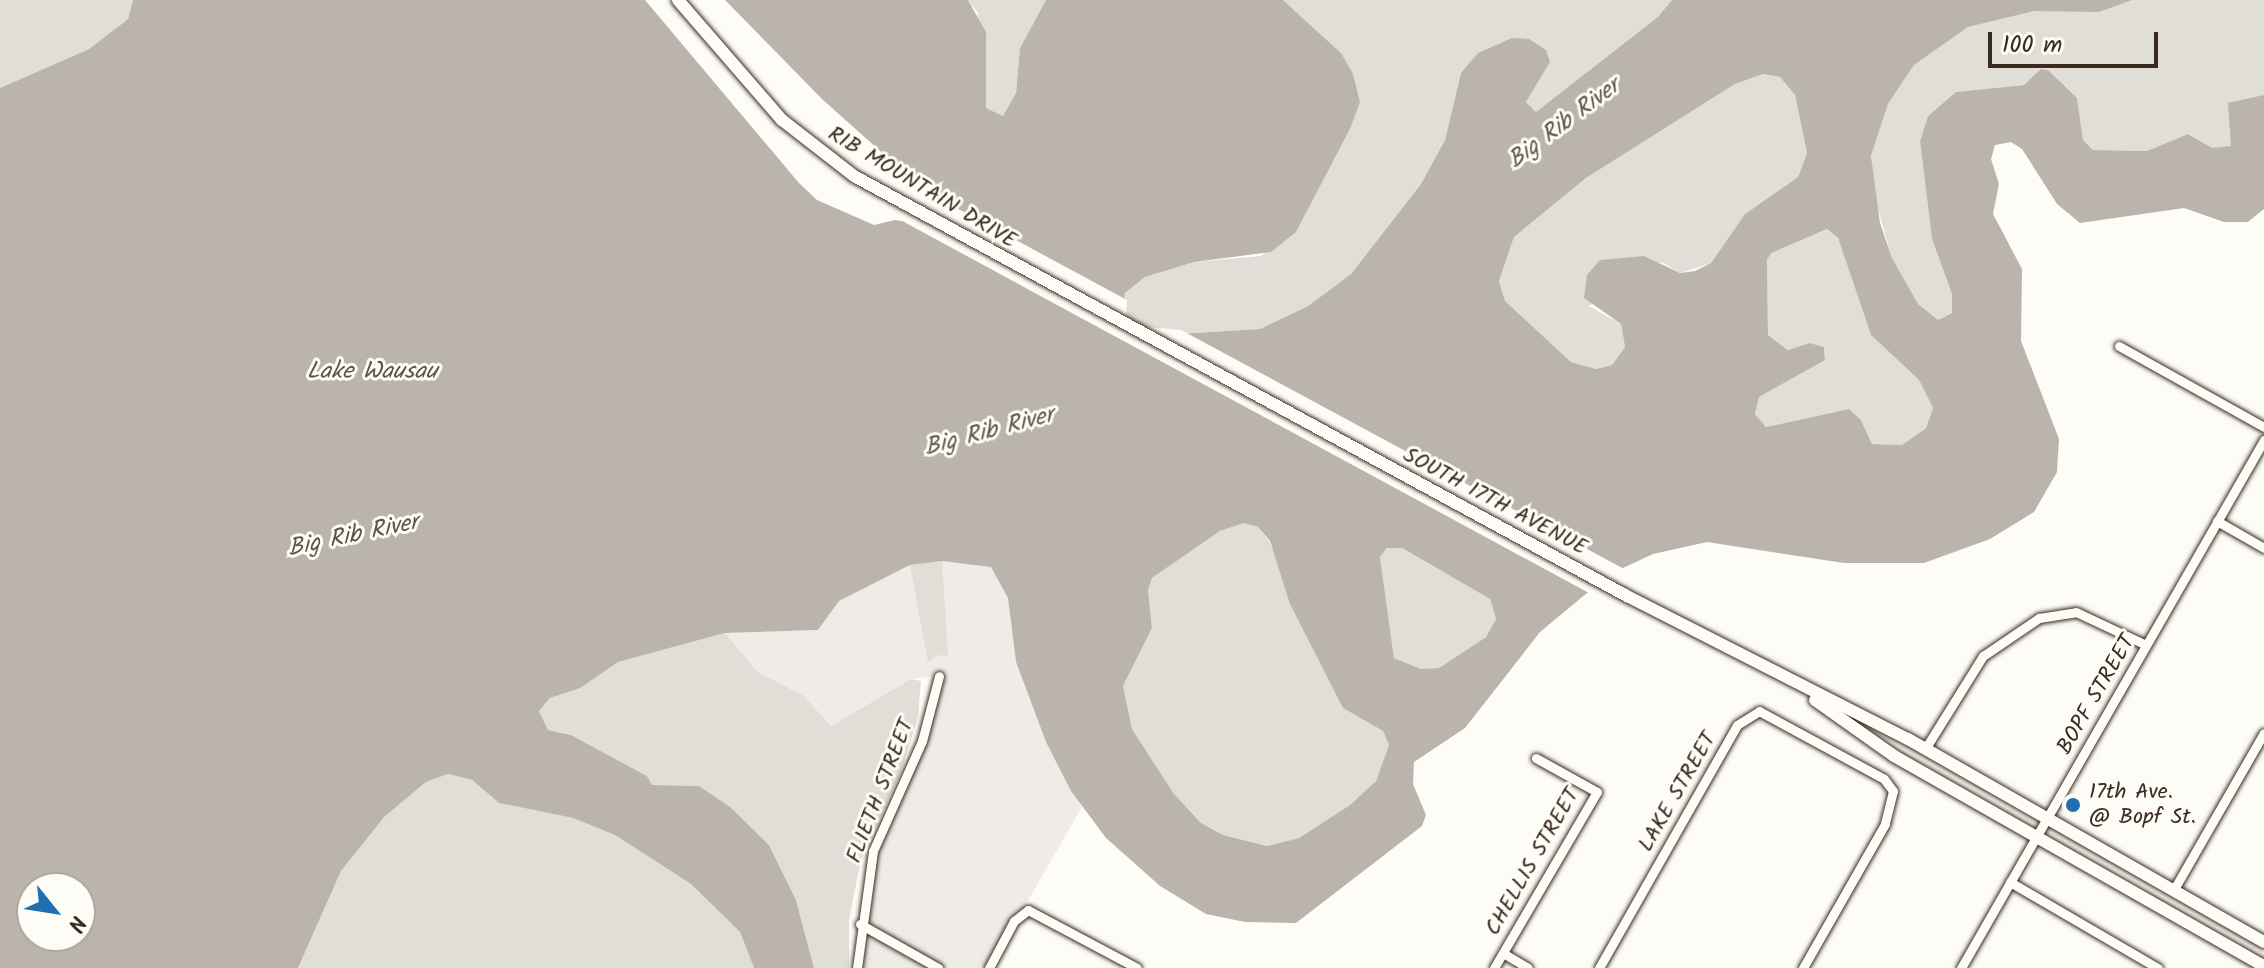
<!DOCTYPE html>
<style>
body{margin:0}
#map{position:relative;width:2264px;height:968px;overflow:hidden;background:#fdfcf7;font-family:Kalam,sans-serif}
div>[style]{position:absolute}
.built>*{inset:0;background:#efece7}
.green>*{inset:0;background:#e1ded7}
.water>*{inset:0;background:#bbb4ad}
.pier>*{inset:0;background:#fdfcf7}
.roads{filter:drop-shadow(0 0 2px #3b2a1e) drop-shadow(0 0 2px #3b2a1e)}
.street>*{height:9px;margin:-4.5px;padding:0 4.5px;transform-origin:4.5px;border-radius:4.5px;background:#fdfcf7}
.secondary>*{height:12px;margin:-6px;padding:0 6px;transform-origin:6px;border-radius:6px;background:#fdfcf7}
.dots>*{width:22px;height:22px;translate:-50% -50%;box-sizing:border-box;border:4px solid #fdfcf7;border-radius:50%}
span{translate:-50% -50%;white-space:nowrap;text-align:center;line-height:1.15;-webkit-text-stroke:6px #fdfcf7;paint-order:stroke}
.street-label{font-size:22px;color:#3b2a1e}
.poi-label{font-size:22px;color:#3b2a1e}
.left{translate:0 -50%;text-align:left}
.water-label{font-size:24px;color:#615349;font-style:italic}
.north{position:absolute;left:16px;top:872px;width:80px;height:80px;box-sizing:border-box;background:#fdfcf7;border:2px solid #afa8a0;border-radius:50%;rotate:120deg;font-size:22px;font-weight:700;line-height:32px;text-align:center;color:#3b2a1e}
.north::after{content:'';display:block;margin:auto;width:28px;height:36px;background:#1f6fb2;clip-path:polygon(50% 0,100% 100%,50% 72%,0 100%)}
.scale{position:absolute;left:1988px;top:32px;width:170px;height:36px;box-sizing:border-box;border:4px solid #3b2a1e;border-top:0;padding-left:10px;font-size:24px;line-height:28px;white-space:nowrap;color:#3b2a1e;-webkit-text-stroke:6px #fdfcf7;paint-order:stroke}
</style>
<div id="map">
<div class="built">
<i style="clip-path:polygon(942px 561px,991px 566px,1008px 598px,1016px 662px,1046px 742px,1082px 807px,989px 968px,857px 968px,868px 871px,913px 764px,938px 676px,911px 679px,831px 726px,804px 696px,758px 672px,725px 633px,818px 630px,839px 601px,910px 565px)"></i>
</div>
<div class="green">
<i style="clip-path:polygon(0 0,133px 0,128px 19px,89px 49px,0 88px)"></i>
<i style="clip-path:polygon(968px 0,1046px 0,1020px 48px,1016px 93px,1003px 116px,986px 108px,978px 13px)"></i>
<i style="clip-path:polygon(1283px 0,1672px 0,1659px 17px,1536px 112px,1526px 102px,1550px 62px,1461px 73px,1445px 140px,1421px 184px,1351px 274px,1308px 306px,1260px 329px,1162px 335px,1122px 318px,1125px 293px,1145px 277px,1194px 262px,1261px 256px,1296px 232px,1350px 129px,1341px 53px)"></i>
<i style="clip-path:polygon(2008px 0,2264px 0,2264px 164px,2211px 148px,2189px 134px,2147px 151px,2093px 150px,2083px 140px,2077px 98px,2048px 70px,2042px 69px,2025px 85px,1956px 92px,1928px 116px,1920px 141px,1932px 239px,1952px 294px,1952px 313px,1938px 320px,1918px 305px,1892px 258px,1874px 195px,1871px 156px,1888px 104px,1914px 65px,1968px 27px,1996px 20px)"></i>
<i style="clip-path:polygon(1763px 74px,1780px 77px,1795px 95px,1807px 153px,1798px 177px,1745px 214px,1711px 263px,1680px 273px,1662px 262px,1589px 306px,1621px 324px,1625px 347px,1612px 365px,1595px 369px,1571px 362px,1505px 301px,1499px 281px,1514px 237px,1586px 178px,1735px 84px)"></i>
<i style="clip-path:polygon(1827px 229px,1838px 238px,1871px 335px,1919px 380px,1933px 408px,1926px 428px,1902px 445px,1872px 444px,1861px 420px,1849px 409px,1766px 427px,1755px 414px,1759px 397px,1825px 359px,1824px 347px,1810px 343px,1789px 350px,1768px 335px,1767px 260px,1771px 252px)"></i>
<i style="clip-path:polygon(1244px 523px,1258px 527px,1269px 541px,1343px 708px,1383px 731px,1389px 745px,1376px 781px,1350px 805px,1299px 838px,1267px 846px,1223px 835px,1201px 823px,1174px 794px,1132px 729px,1123px 686px,1152px 628px,1148px 590px,1152px 578px,1220px 531px)"></i>
<i style="clip-path:polygon(1387px 548px,1402px 548px,1490px 599px,1496px 619px,1486px 637px,1439px 668px,1421px 669px,1394px 658px,1380px 557px)"></i>
<i style="clip-path:polygon(942px 561px,948px 657px,938px 655px,928px 662px,910px 565px)"></i>
<i style="clip-path:polygon(725px 633px,758px 672px,804px 696px,831px 726px,911px 679px,921px 681px,918px 717px,902px 769px,861px 860px,849px 920px,849px 968px,814px 968px,796px 900px,769px 845px,699px 786px,652px 785px,647px 776px,571px 735px,548px 730px,539px 711px,550px 698px,580px 687px,618px 662px)"></i>
<i style="clip-path:polygon(448px 774px,472px 780px,499px 803px,573px 818px,615px 835px,691px 884px,740px 932px,754px 968px,298px 968px,341px 871px,383px 817px,426px 782px)"></i>
</div>
<div class="water">
<i style="clip-path:polygon(evenodd,133px 0,645px 0,799px 183px,817px 200px,874px 225px,895px 220px,915px 223px,932px 186px,888px 158px,822px 99px,725px 0,968px 0,986px 32px,986px 108px,1003px 116px,1016px 93px,1020px 48px,1046px 0,1283px 0,1341px 53px,1353px 74px,1360px 102px,1350px 129px,1296px 232px,1271px 252px,1194px 262px,1145px 277px,1125px 293px,1122px 318px,1162px 335px,1260px 329px,1308px 306px,1351px 274px,1421px 184px,1445px 140px,1461px 73px,1478px 53px,1512px 38px,1529px 39px,1546px 50px,1550px 62px,1526px 102px,1536px 112px,1658px 17px,1672px 0,2132px 0,2099px 12px,2034px 11px,1968px 27px,1914px 65px,1888px 104px,1871px 156px,1880px 223px,1892px 258px,1918px 304px,1938px 320px,1952px 313px,1952px 294px,1932px 239px,1920px 141px,1928px 116px,1956px 92px,2024px 85px,2041px 69px,2048px 70px,2077px 98px,2083px 140px,2093px 150px,2147px 151px,2188px 134px,2212px 148px,2231px 146px,2228px 103px,2264px 95px,2264px 209px,2248px 222px,2224px 222px,2184px 208px,2080px 223px,2057px 204px,2022px 149px,2011px 142px,1995px 145px,1991px 159px,1999px 184px,1993px 214px,2022px 269px,2021px 341px,2059px 439px,2057px 472px,2034px 512px,1990px 539px,1924px 563px,1844px 563px,1707px 542px,1653px 554px,1610px 574px,1540px 632px,1465px 728px,1414px 762px,1413px 784px,1426px 815px,1422px 826px,1296px 923px,1245px 922px,1206px 914px,1160px 886px,1106px 838px,1071px 791px,1046px 742px,1016px 662px,1008px 598px,991px 567px,942px 561px,910px 565px,839px 601px,818px 630px,725px 633px,618px 662px,580px 688px,550px 698px,539px 711px,548px 730px,571px 735px,647px 776px,652px 785px,699px 786px,730px 807px,769px 845px,796px 900px,814px 968px,754px 968px,740px 932px,691px 884px,615px 835px,573px 818px,499px 803px,472px 780px,448px 774px,426px 782px,384px 817px,341px 871px,298px 968px,0 968px,0 88px,89px 49px,128px 19px,133px 0,1763px 74px,1780px 77px,1795px 95px,1807px 153px,1798px 177px,1745px 214px,1711px 263px,1695px 271px,1680px 273px,1644px 256px,1600px 260px,1587px 275px,1584px 298px,1621px 324px,1625px 347px,1612px 365px,1596px 369px,1571px 362px,1505px 301px,1499px 281px,1514px 237px,1586px 178px,1735px 84px,1763px 74px,133px 0,1827px 229px,1838px 238px,1871px 335px,1919px 380px,1933px 408px,1926px 428px,1902px 445px,1872px 444px,1861px 420px,1849px 409px,1766px 427px,1755px 414px,1759px 397px,1825px 360px,1824px 347px,1810px 343px,1788px 350px,1768px 335px,1767px 260px,1771px 253px,1827px 229px,133px 0,1244px 523px,1258px 527px,1270px 541px,1290px 604px,1343px 708px,1383px 731px,1389px 745px,1376px 781px,1350px 805px,1299px 838px,1267px 846px,1223px 835px,1201px 823px,1174px 794px,1132px 729px,1123px 686px,1152px 628px,1148px 590px,1152px 578px,1220px 531px,1244px 523px,133px 0,1387px 548px,1402px 548px,1490px 599px,1496px 619px,1486px 637px,1439px 668px,1421px 669px,1394px 658px,1380px 557px,1387px 548px,133px 0,32px 888px,80px 888px,80px 936px,32px 936px,32px 888px)"></i>
</div>
<div class="pier">
<i style="clip-path:polygon(925px 191px,1127px 300px,1126px 316px,1136px 326px,1181px 330px,1626px 570px,1589px 593px,893px 216px,913px 219px)"></i>
</div>
<div class="roads">
<div class="street">
<i style="left:2119px;top:346px;width:166px;rotate:29.2deg"></i>
<i style="left:2217px;top:521px;width:54px;rotate:29.9deg"></i>
<i style="left:1925px;top:749px;width:110px;rotate:-58.1deg"></i>
<i style="left:1983px;top:656px;width:68px;rotate:-34.2deg"></i>
<i style="left:2039px;top:618px;width:37px;rotate:-9deg"></i>
<i style="left:2076px;top:612px;width:77px;rotate:25.2deg"></i>
<i style="left:2010px;top:882px;width:171px;rotate:30.2deg"></i>
<i style="left:2173px;top:891px;width:182px;rotate:-60.1deg"></i>
<i style="left:860px;top:924px;width:90px;rotate:29.4deg"></i>
<i style="left:1503px;top:953px;width:29px;rotate:31deg"></i>
<i style="left:857px;top:968px;width:118px;rotate:-82.2deg"></i>
<i style="left:873px;top:851px;width:120px;rotate:-66deg"></i>
<i style="left:922px;top:741px;width:67px;rotate:-75.3deg"></i>
<i style="left:989px;top:968px;width:53px;rotate:-62deg"></i>
<i style="left:1014px;top:921px;width:18px;rotate:-38deg"></i>
<i style="left:1028px;top:910px;width:123px;rotate:28deg"></i>
<i style="left:1494px;top:968px;width:204px;rotate:-59.7deg"></i>
<i style="left:1597px;top:792px;width:70px;rotate:-150.9deg"></i>
<i style="left:1599px;top:968px;width:279px;rotate:-60.4deg"></i>
<i style="left:1737px;top:725px;width:26px;rotate:-32deg"></i>
<i style="left:1759px;top:711px;width:142px;rotate:28.5deg"></i>
<i style="left:1884px;top:779px;width:15px;rotate:53deg"></i>
<i style="left:1893px;top:791px;width:34px;rotate:104deg"></i>
<i style="left:1885px;top:824px;width:166px;rotate:119.7deg"></i>
<i style="left:1961px;top:968px;width:609px;rotate:-60.15deg"></i>
</div>
<div class="secondary">
<i style="left:678px;top:0;width:159px;rotate:49.1deg"></i>
<i style="left:782px;top:120px;width:91px;rotate:37.9deg"></i>
<i style="left:854px;top:176px;width:880px;rotate:28.52deg"></i>
<i style="left:1627px;top:596px;width:315px;rotate:27deg"></i>
<i style="left:1908px;top:739px;width:410px;rotate:29.7deg"></i>
<i style="left:1815px;top:700px;width:97px;rotate:35.3deg"></i>
<i style="left:1894px;top:756px;width:425px;rotate:29.6deg"></i>
</div>
</div>
<div class="dots">
<i style="left:2073px;top:805px;background:#1f6fb2"></i>
</div>
<div class="street-label">
<span style="left:922px;top:188px;rotate:31deg">RIB MOUNTAIN DRIVE</span>
<span style="left:1495px;top:502px;rotate:28deg">SOUTH 17TH AVENUE</span>
<span style="left:2097px;top:695px;rotate:-60deg">BOPF STREET</span>
<span style="left:881px;top:791px;rotate:-69deg">FLIETH STREET</span>
<span style="left:1678px;top:792px;rotate:-60deg">LAKE STREET</span>
<span style="left:1533px;top:862px;rotate:-60deg">CHELLIS STREET</span>
</div>
<div class="poi-label">
<span class="left" style="left:2089px;top:805px">17th Ave.<br>@ Bopf St.</span>
</div>
<div class="water-label">
<span style="left:1564px;top:124px;rotate:-37deg">Big Rib River</span>
<span style="left:372px;top:372px">Lake Wausau</span>
<span style="left:989px;top:432px;rotate:-15deg">Big Rib River</span>
<span style="left:353px;top:536px;rotate:-12deg">Big Rib River</span>
</div>
<div class="north">N</div>
<div class="scale">100 m</div>
</div>
